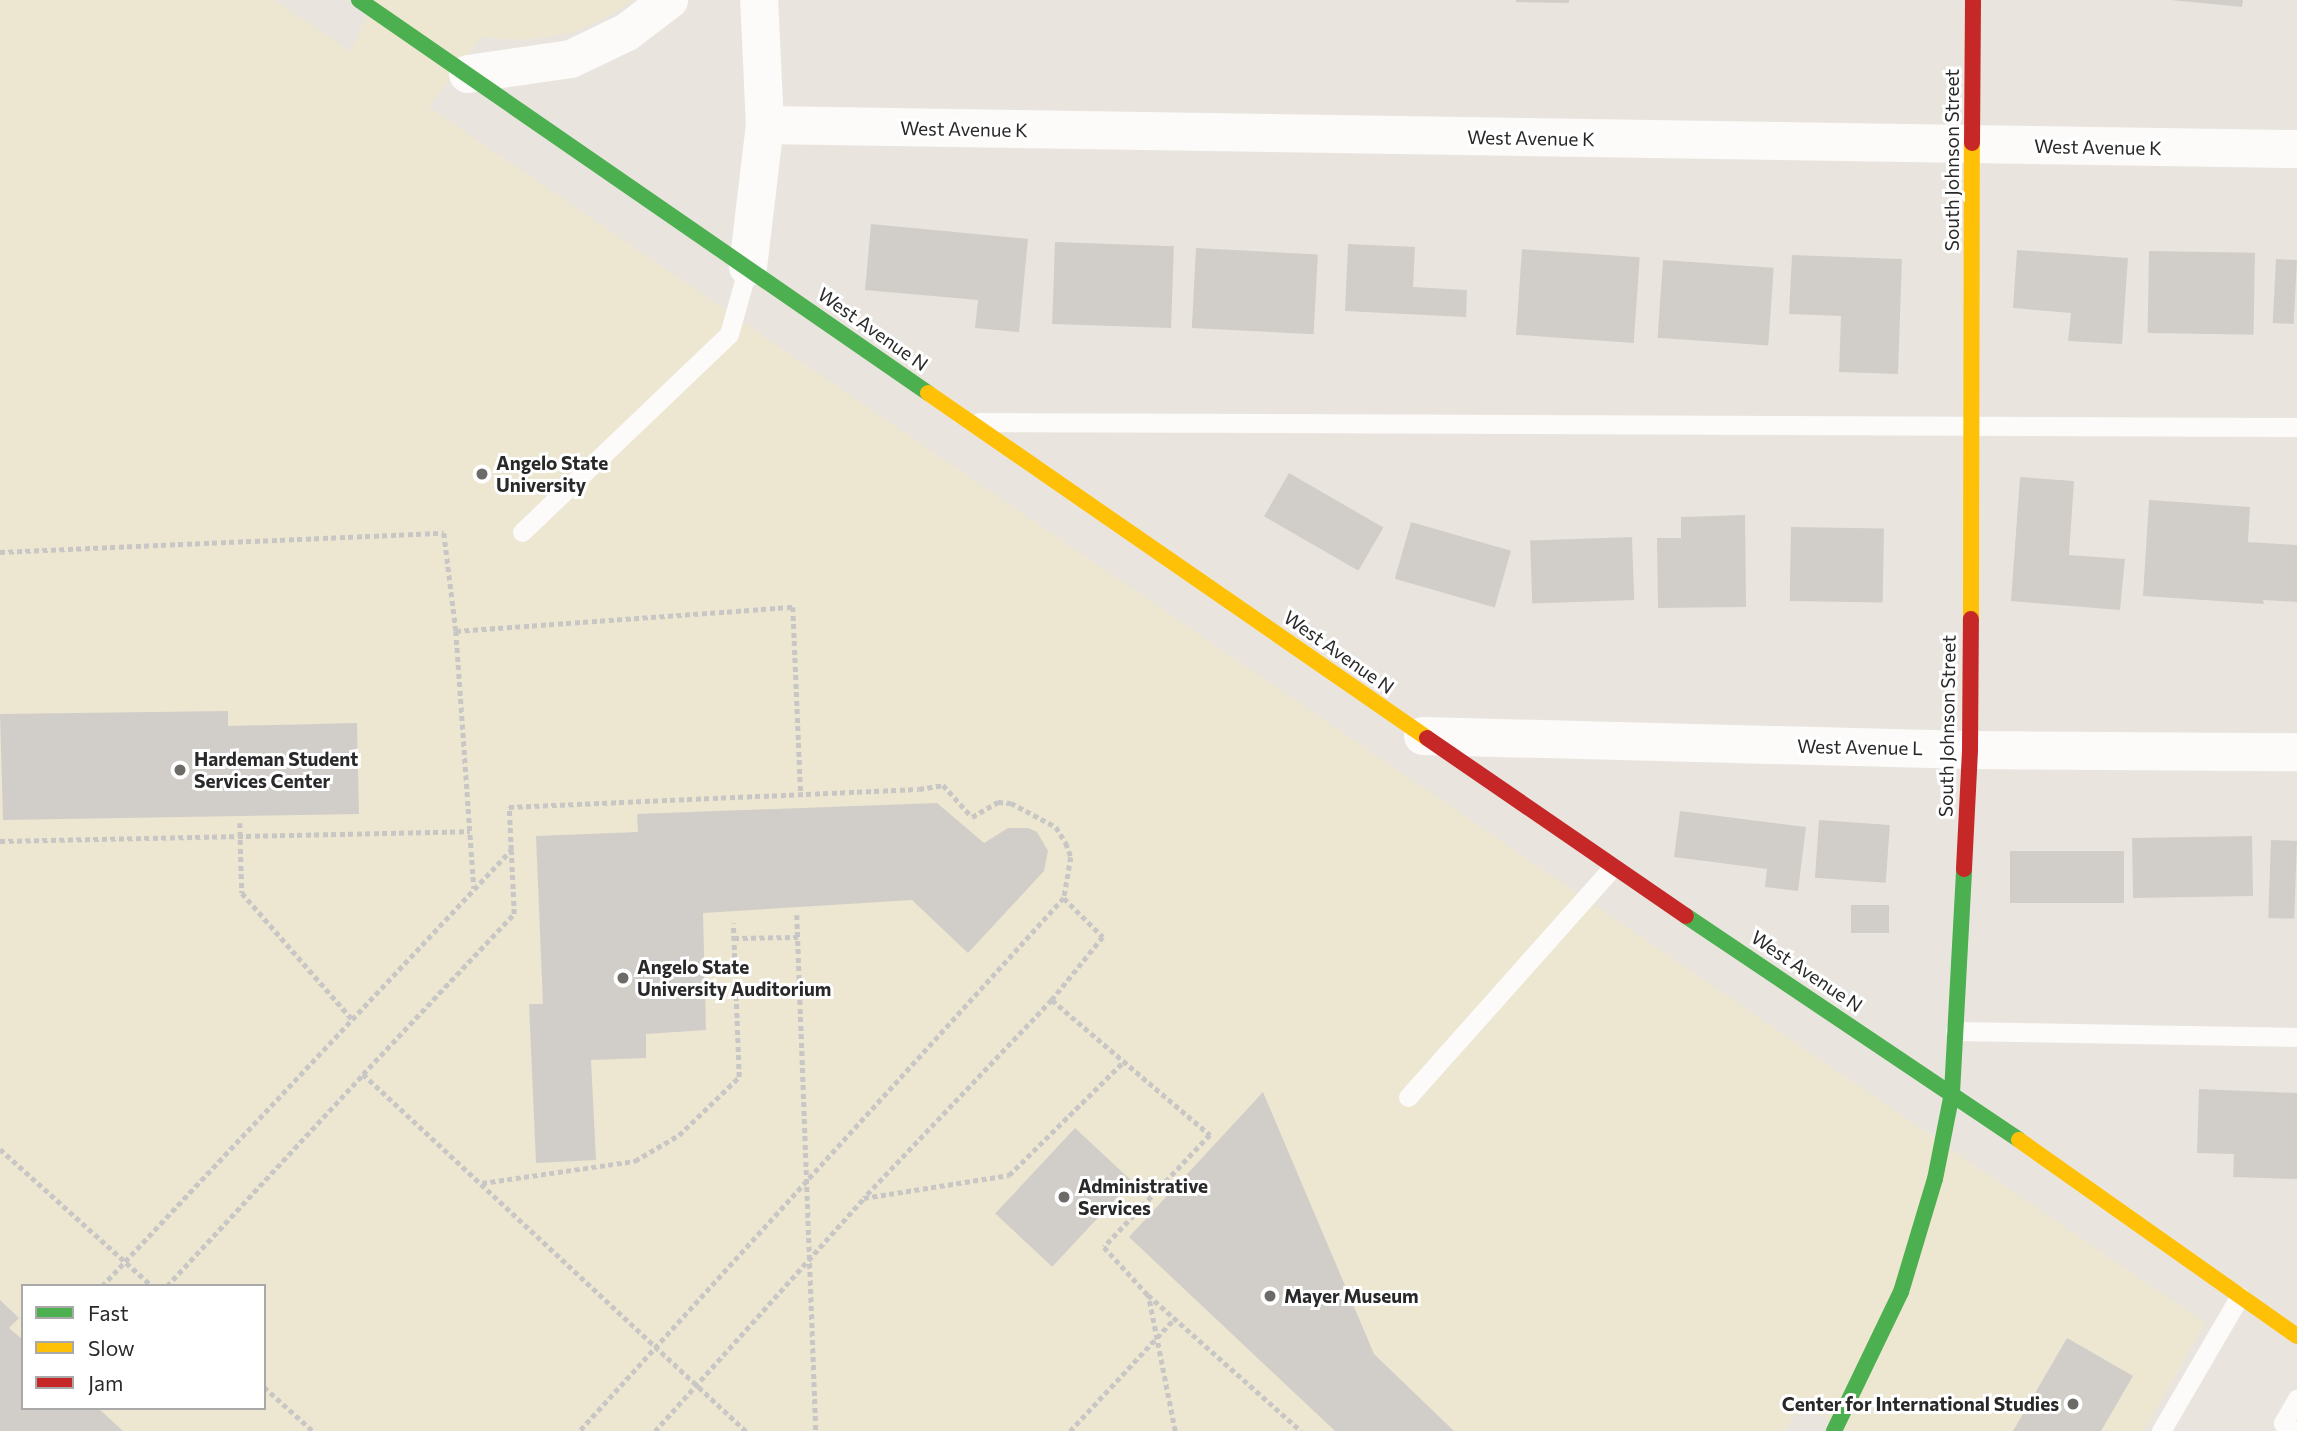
<!DOCTYPE html>
<style>
body{margin:0}
#map{position:relative;width:2297px;height:1431px;overflow:hidden;background:#e9e5de;font-family:Commissioner,sans-serif}
div>[style]{position:absolute}
.education>*{inset:0;background:#ede6d1}
.building>*{inset:0;background:#d1cec9;transform-origin:0 0}
.path>*{height:4.5px;margin-top:-2.25px;transform-origin:0;background:repeating-linear-gradient(90deg,#c8c7c6 0 5px,transparent 0 8.5px)}
.lane>*{height:19px;margin:-9.5px;padding:0 9.5px;transform-origin:9.5px;border-radius:9.5px;background:#fcfbfa}
.street>*{height:38px;margin:-19px;padding:0 19px;transform-origin:19px;border-radius:19px;background:#fcfbfa}
.fast>*{height:16px;margin:-8px;padding:0 8px;transform-origin:8px;border-radius:8px;background:#4caf50}
.slow>*{height:16px;margin:-8px;padding:0 8px;transform-origin:8px;border-radius:8px;background:#ffc107}
.jam>*{height:16px;margin:-8px;padding:0 8px;transform-origin:8px;border-radius:8px;background:#c62828}
.dots>*{width:19px;height:19px;translate:-50% -50%;box-sizing:border-box;border:4px solid #fff;border-radius:50%}
span{translate:-50% -50%;white-space:nowrap;text-align:center;line-height:1.15;-webkit-text-stroke:6px #fff;paint-order:stroke}
.street-label{font-size:19px;color:#292929}
.poi-label{font-size:19px;color:#292929;font-weight:700}
.left{translate:0 -50%;text-align:left}
.right{translate:-100% -50%;text-align:right}
.legend{position:absolute;left:21px;top:1284px;width:245px;height:126px;box-sizing:border-box;background:#fff;border:2px solid #a9a9a9;margin:0;padding:9px 12px;list-style:none;font-size:21px;color:#292929}
.legend li{display:flex;align-items:center;gap:14px;height:35px}
.legend b{width:35px;border:2px solid #a9a9a9}
</style>
<div id="map">
<div class="education">
<i style="clip-path:polygon(evenodd,0 0,274px 0,351px 52px,373px 0,634px 0,601px 20px,569px 34px,521px 40px,481px 37px,429px 107px,2205px 1323px,2144px 1431px,1847px 1431px,1801px 1404px,1785px 1431px,0 1431px,0 0,23px 1286px,264px 1286px,264px 1408px,23px 1408px,23px 1286px)"></i>
</div>
<div class="building">
<i style="clip-path:polygon(1516px 0,1569px 0,1569px 3px,1516px 2px)"></i>
<i style="clip-path:polygon(2171px 0,2243px 0,2242px 7px)"></i>
<i style="clip-path:polygon(871px 224px,1028px 239px,1019px 332px,975px 328px,978px 300px,865px 290px)"></i>
<i style="left:1055px;top:242px;width:119px;height:82px;rotate:2deg"></i>
<i style="clip-path:polygon(1348px 244px,1415px 247px,1413px 287px,1467px 290px,1466px 317px,1345px 311px)"></i>
<i style="left:1196px;top:248px;width:122px;height:80px;rotate:3deg"></i>
<i style="left:1522px;top:249px;width:118px;height:86px;rotate:4deg"></i>
<i style="clip-path:polygon(2017px 250px,2128px 258px,2122px 344px,2068px 341px,2071px 313px,2013px 308px)"></i>
<i style="left:2149px;top:251px;width:106px;height:82px;rotate:1deg"></i>
<i style="clip-path:polygon(1792px 255px,1902px 259px,1898px 374px,1839px 372px,1841px 316px,1789px 314px)"></i>
<i style="left:2276px;top:259px;width:21px;height:64px;rotate:3deg"></i>
<i style="left:1663px;top:260px;width:111px;height:78px;rotate:4deg"></i>
<i style="left:1289px;top:473px;width:109px;height:50px;rotate:30deg"></i>
<i style="clip-path:polygon(2020px 477px,2074px 481px,2069px 555px,2125px 559px,2120px 610px,2011px 601px)"></i>
<i style="clip-path:polygon(2149px 500px,2250px 507px,2248px 542px,2297px 545px,2297px 602px,2263px 600px,2264px 604px,2143px 596px)"></i>
<i style="clip-path:polygon(1745px 515px,1746px 607px,1658px 608px,1657px 538px,1681px 538px,1681px 517px)"></i>
<i style="left:1411px;top:522px;width:104px;height:59px;rotate:16deg"></i>
<i style="left:1791px;top:527px;width:93px;height:74px;rotate:1deg"></i>
<i style="left:1632px;top:537px;width:63px;height:102px;rotate:88deg"></i>
<i style="clip-path:polygon(228px 711px,228px 726px,357px 723px,359px 814px,3px 820px,0 714px)"></i>
<i style="clip-path:polygon(937px 803px,984px 843px,1008px 828px,1028px 828px,1037px 832px,1048px 851px,1044px 871px,968px 953px,912px 900px,703px 913px,706px 1030px,646px 1034px,646px 1058px,591px 1060px,596px 1160px,536px 1163px,529px 1004px,543px 1004px,536px 836px,638px 832px,637px 814px)"></i>
<i style="clip-path:polygon(1680px 811px,1806px 827px,1798px 891px,1765px 887px,1767px 869px,1674px 857px)"></i>
<i style="left:1819px;top:820px;width:71px;height:58px;rotate:4deg"></i>
<i style="left:2252px;top:836px;width:60px;height:120px;rotate:89deg"></i>
<i style="left:2271px;top:840px;width:26px;height:78px;rotate:2deg"></i>
<i style="left:2010px;top:851px;width:114px;height:52px"></i>
<i style="left:1851px;top:905px;width:38px;height:28px"></i>
<i style="clip-path:polygon(2199px 1089px,2297px 1093px,2297px 1179px,2233px 1177px,2234px 1154px,2197px 1153px)"></i>
<i style="clip-path:polygon(1263px 1092px,1374px 1354px,1454px 1431px,1335px 1431px,1129px 1237px)"></i>
<i style="left:1075px;top:1128px;width:78px;height:117px;rotate:43deg"></i>
<i style="clip-path:polygon(0 1300px,19px 1318px,9px 1328px,23px 1340px,23px 1408px,98px 1408px,123px 1431px,0 1431px)"></i>
<i style="clip-path:polygon(2067px 1338px,2133px 1376px,2101px 1431px,2013px 1431px)"></i>
</div>
<div class="path">
<i style="left:0;top:552px;width:444px;rotate:-2.5deg"></i>
<i style="left:444px;top:533px;width:99px;rotate:83deg"></i>
<i style="left:456px;top:631px;width:338px;rotate:-4.1deg"></i>
<i style="left:793px;top:607px;width:187px;rotate:87.6deg"></i>
<i style="left:456px;top:631px;width:258px;rotate:86deg"></i>
<i style="left:240px;top:823px;width:70px;rotate:88.4deg"></i>
<i style="left:242px;top:893px;width:167px;rotate:48.9deg"></i>
<i style="left:0;top:841px;width:470px;rotate:-1.2deg"></i>
<i style="left:1064px;top:898px;width:55px;rotate:45deg"></i>
<i style="left:1103px;top:937px;width:81px;rotate:129deg"></i>
<i style="left:1052px;top:1000px;width:273px;rotate:133.5deg"></i>
<i style="left:864px;top:1198px;width:147px;rotate:-9deg"></i>
<i style="left:1009px;top:1175px;width:162px;rotate:-44.7deg"></i>
<i style="left:797px;top:915px;width:516px;rotate:87.89deg"></i>
<i style="left:734px;top:938px;width:64px;rotate:-0.9deg"></i>
<i style="left:1052px;top:1000px;width:208px;rotate:40.5deg"></i>
<i style="left:1210px;top:1135px;width:154px;rotate:133.4deg"></i>
<i style="left:1104px;top:1247px;width:65px;rotate:47.5deg"></i>
<i style="left:363px;top:1074px;width:220px;rotate:-46.7deg"></i>
<i style="left:514px;top:914px;width:64px;rotate:-92.7deg"></i>
<i style="left:0;top:1149px;width:205px;rotate:42deg"></i>
<i style="left:482px;top:1183px;width:155px;rotate:-8.2deg"></i>
<i style="left:635px;top:1161px;width:51px;rotate:-30.6deg"></i>
<i style="left:679px;top:1135px;width:83px;rotate:-44deg"></i>
<i style="left:739px;top:1077px;width:154px;rotate:-92.2deg"></i>
<i style="left:102px;top:1286px;width:598px;rotate:-46.83deg"></i>
<i style="left:511px;top:850px;width:43px;rotate:-92.7deg"></i>
<i style="left:509px;top:807px;width:410px;rotate:-2.5deg"></i>
<i style="left:919px;top:789px;width:24px;rotate:-9deg"></i>
<i style="left:943px;top:785px;width:43px;rotate:47.8deg"></i>
<i style="left:972px;top:817px;width:30px;rotate:-30deg"></i>
<i style="left:998px;top:802px;width:13px;rotate:4deg"></i>
<i style="left:1011px;top:803px;width:51px;rotate:28.1deg"></i>
<i style="left:1056px;top:827px;width:19px;rotate:58deg"></i>
<i style="left:1066px;top:843px;width:15px;rotate:70deg"></i>
<i style="left:1071px;top:857px;width:42px;rotate:99.7deg"></i>
<i style="left:1064px;top:898px;width:720px;rotate:132.24deg"></i>
<i style="left:167px;top:1286px;width:289px;rotate:-47.2deg"></i>
<i style="left:363px;top:1074px;width:524px;rotate:42.99deg"></i>
<i style="left:264px;top:1387px;width:66px;rotate:41.9deg"></i>
<i style="left:655px;top:1431px;width:313px;rotate:-48.1deg"></i>
<i style="left:1070px;top:1431px;width:154px;rotate:-47.1deg"></i>
<i style="left:1175px;top:1431px;width:139px;rotate:-101.2deg"></i>
<i style="left:1148px;top:1295px;width:205px;rotate:41.6deg"></i>
</div>
<div class="lane">
<i style="left:979px;top:422px;width:1318px;rotate:0.22deg"></i>
<i style="left:522px;top:532px;width:286px;rotate:-43.7deg"></i>
<i style="left:729px;top:334px;width:70px;rotate:-74.2deg"></i>
<i style="left:1955px;top:1031px;width:342px;rotate:1deg"></i>
<i style="left:1408px;top:1097px;width:308px;rotate:-48.3deg"></i>
<i style="left:2161px;top:1431px;width:156px;rotate:-59.7deg"></i>
<i style="left:2293px;top:1431px;width:13px;rotate:-141deg"></i>
<i style="left:2283px;top:1423px;width:28px;rotate:-60deg"></i>
</div>
<div class="street">
<i style="left:468px;top:74px;width:104px;rotate:-8.3deg"></i>
<i style="left:571px;top:59px;width:62px;rotate:-25.7deg"></i>
<i style="left:627px;top:32px;width:53px;rotate:-37.3deg"></i>
<i style="left:765px;top:125px;width:1532px;rotate:0.9deg"></i>
<i style="left:748px;top:267px;width:143px;rotate:-83.2deg"></i>
<i style="left:765px;top:125px;width:125px;rotate:-92.7deg"></i>
<i style="left:1423px;top:736px;width:547px;rotate:1.47deg"></i>
<i style="left:1970px;top:750px;width:327px;rotate:0.4deg"></i>
</div>
<div class="fast">
<i style="left:359px;top:0;width:692px;rotate:34.63deg"></i>
<i style="left:1686px;top:916px;width:401px;rotate:33.9deg"></i>
<i style="left:1834px;top:1431px;width:154px;rotate:-64.3deg"></i>
<i style="left:1901px;top:1292px;width:118px;rotate:-73.3deg"></i>
<i style="left:1935px;top:1179px;width:88px;rotate:-78.8deg"></i>
<i style="left:1952px;top:1093px;width:224px;rotate:-86.9deg"></i>
</div>
<div class="slow">
<i style="left:928px;top:393px;width:607px;rotate:34.66deg"></i>
<i style="left:1971px;top:619px;width:476px;rotate:-89.9deg"></i>
<i style="left:2019px;top:1140px;width:340px;rotate:35.2deg"></i>
</div>
<div class="jam">
<i style="left:1972px;top:143px;width:143px;rotate:-89.6deg"></i>
<i style="left:1427px;top:738px;width:314px;rotate:34.5deg"></i>
<i style="left:1964px;top:869px;width:119px;rotate:-87.1deg"></i>
<i style="left:1970px;top:750px;width:131px;rotate:-89.6deg"></i>
</div>
<div class="dots">
<i style="left:482px;top:474px;background:#6c6b68"></i>
<i style="left:180px;top:770px;background:#6c6b68"></i>
<i style="left:623px;top:978px;background:#6c6b68"></i>
<i style="left:1064px;top:1197px;background:#6c6b68"></i>
<i style="left:1270px;top:1296px;background:#6c6b68"></i>
<i style="left:2073px;top:1404px;background:#6c6b68"></i>
</div>
<div class="street-label">
<span style="left:964px;top:129px;rotate:1deg">West Avenue K</span>
<span style="left:1531px;top:138px;rotate:1deg">West Avenue K</span>
<span style="left:2098px;top:147px;rotate:1deg">West Avenue K</span>
<span style="left:1952px;top:160px;rotate:-90deg">South Johnson Street</span>
<span style="left:873px;top:329px;rotate:35deg">West Avenue N</span>
<span style="left:1339px;top:652px;rotate:35deg">West Avenue N</span>
<span style="left:1947px;top:726px;rotate:-89deg">South Johnson Street</span>
<span style="left:1860px;top:747px;rotate:1deg">West Avenue L</span>
<span style="left:1807px;top:971px;rotate:34deg">West Avenue N</span>
</div>
<div class="poi-label">
<span class="left" style="left:496px;top:474px">Angelo State<br>University</span>
<span class="left" style="left:194px;top:770px">Hardeman Student<br>Services Center</span>
<span class="left" style="left:637px;top:978px">Angelo State<br>University Auditorium</span>
<span class="left" style="left:1078px;top:1197px">Administrative<br>Services</span>
<span class="left" style="left:1284px;top:1296px">Mayer Museum</span>
<span class="right" style="left:2059px;top:1404px">Center for International Studies</span>
</div>
<ul class="legend">
<li><b style="height:9px;background:#4caf50"></b>Fast</li>
<li><b style="height:9px;background:#ffc107"></b>Slow</li>
<li><b style="height:9px;background:#c62828"></b>Jam</li>
</ul>
</div>
